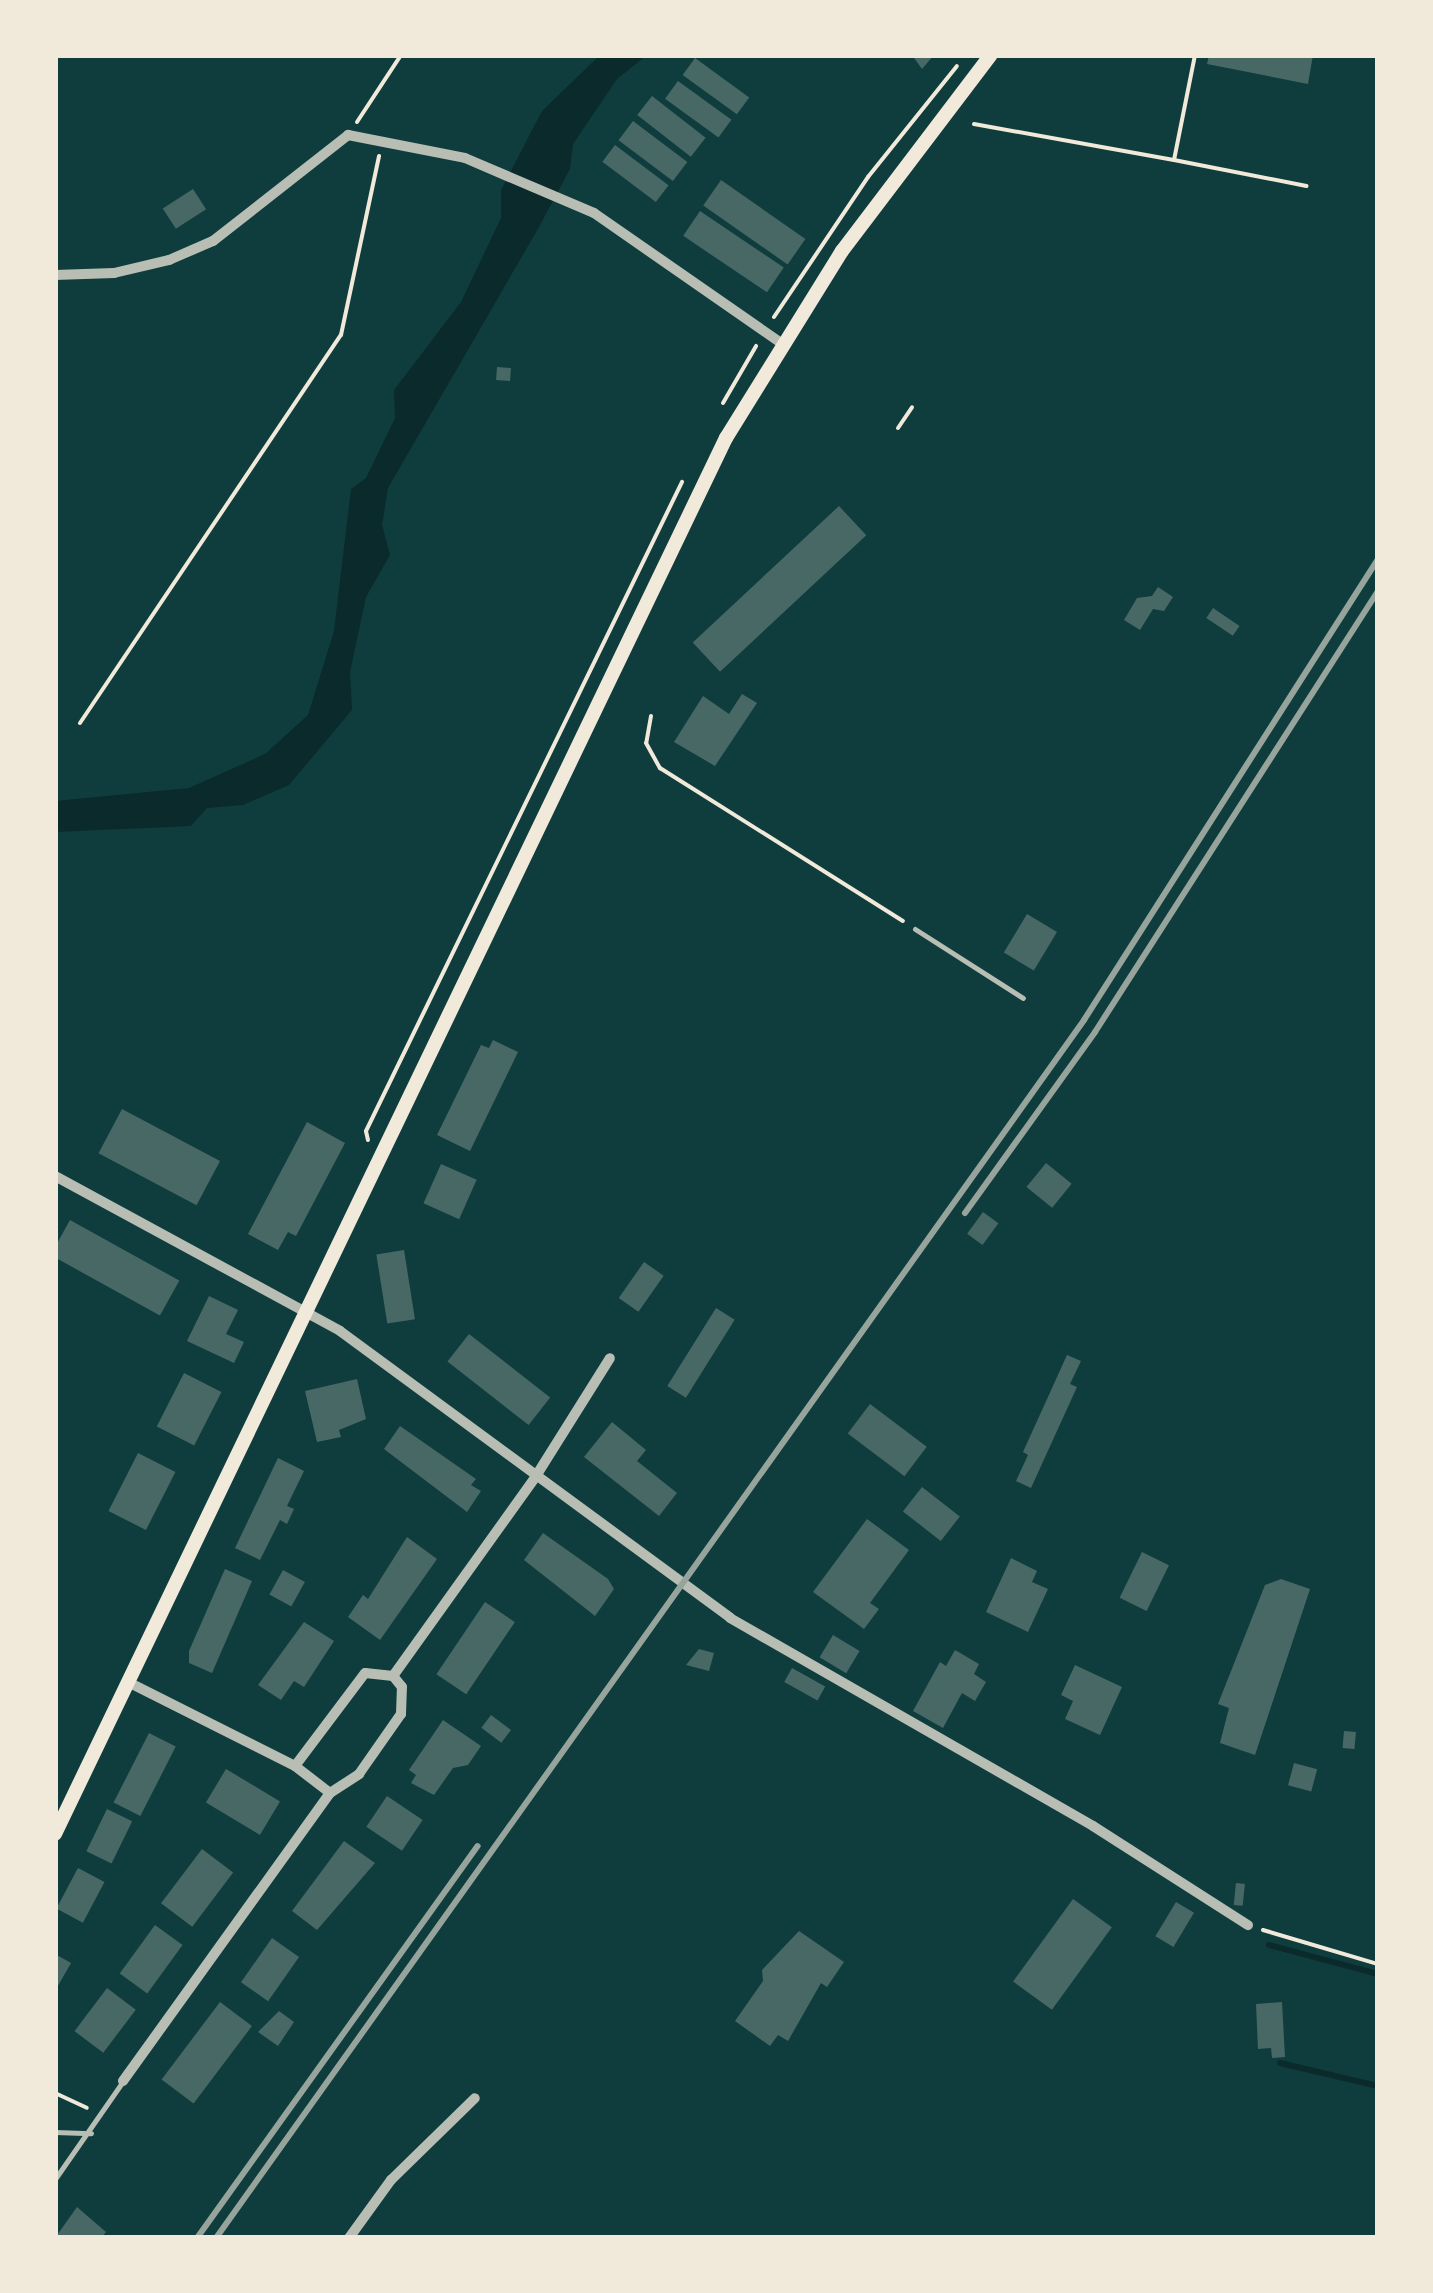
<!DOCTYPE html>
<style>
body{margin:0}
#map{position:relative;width:1433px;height:2293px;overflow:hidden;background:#0f3d3e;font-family:Cabin,sans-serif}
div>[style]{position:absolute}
.water>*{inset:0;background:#0a2a2b}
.stream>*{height:6px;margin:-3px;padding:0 3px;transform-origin:3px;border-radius:3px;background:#0a2a2b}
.building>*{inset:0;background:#486865;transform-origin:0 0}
.path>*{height:4px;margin:-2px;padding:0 2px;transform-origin:2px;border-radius:2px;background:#f1e9da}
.service>*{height:5px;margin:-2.5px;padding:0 2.5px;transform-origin:2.5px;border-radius:2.5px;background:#b8beb3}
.minor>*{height:10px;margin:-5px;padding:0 5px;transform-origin:5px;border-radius:5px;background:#b8beb3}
.secondary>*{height:14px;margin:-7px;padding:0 7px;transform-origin:7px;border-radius:7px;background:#f1e9da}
.rail>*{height:6px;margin:-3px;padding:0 3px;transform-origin:3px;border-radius:3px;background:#97a49c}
span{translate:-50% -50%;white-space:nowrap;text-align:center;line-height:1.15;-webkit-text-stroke:8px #f1e9da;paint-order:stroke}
.frame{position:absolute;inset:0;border:58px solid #f1e9da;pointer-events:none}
</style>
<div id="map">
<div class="water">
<i style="clip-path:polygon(600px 55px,647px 55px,617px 79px,573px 144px,570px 169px,539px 227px,388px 488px,382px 525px,390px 555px,366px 597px,350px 672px,352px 710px,289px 785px,243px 805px,207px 808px,191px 826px,55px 832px,55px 801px,189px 788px,265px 754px,308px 715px,334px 631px,351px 489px,366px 478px,395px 418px,394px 390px,461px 302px,501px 218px,501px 190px,542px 111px)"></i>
</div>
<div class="stream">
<i style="left:1269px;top:1945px;width:113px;rotate:14.9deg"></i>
<i style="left:1280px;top:2063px;width:101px;rotate:13.2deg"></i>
</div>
<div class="building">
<i style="clip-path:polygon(912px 55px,934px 55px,922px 69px)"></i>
<i style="clip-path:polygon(1209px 55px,1313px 55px,1308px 84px,1207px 64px)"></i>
<i style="left:695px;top:58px;width:67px;height:21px;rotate:36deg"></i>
<i style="left:678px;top:81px;width:66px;height:22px;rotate:36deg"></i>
<i style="left:652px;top:96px;width:68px;height:24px;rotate:38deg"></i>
<i style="left:633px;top:121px;width:68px;height:24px;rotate:37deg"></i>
<i style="left:615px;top:145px;width:67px;height:21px;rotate:37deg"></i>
<i style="left:721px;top:180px;width:103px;height:31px;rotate:35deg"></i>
<i style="left:193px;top:189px;width:24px;height:36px;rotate:57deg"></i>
<i style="left:700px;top:211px;width:101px;height:30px;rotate:34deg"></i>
<i style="left:497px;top:367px;width:14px;height:13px;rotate:4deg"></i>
<i style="left:839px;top:506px;width:40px;height:200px;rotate:47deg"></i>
<i style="clip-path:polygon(1158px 587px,1173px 597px,1164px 611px,1153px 609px,1140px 630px,1124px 620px,1137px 598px,1152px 596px)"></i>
<i style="left:1213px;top:608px;width:32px;height:12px;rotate:34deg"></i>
<i style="clip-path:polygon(742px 694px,757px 703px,715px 766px,674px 742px,703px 696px,729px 714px)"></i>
<i style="left:1027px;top:914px;width:35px;height:45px;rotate:31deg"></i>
<i style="clip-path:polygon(493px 1040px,518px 1052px,470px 1151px,437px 1135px,481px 1045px,489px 1048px)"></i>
<i style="left:122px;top:1109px;width:111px;height:50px;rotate:28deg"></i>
<i style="clip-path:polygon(307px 1122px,345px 1143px,296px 1236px,288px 1232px,278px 1250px,248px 1234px)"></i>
<i style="left:1046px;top:1163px;width:33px;height:31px;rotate:39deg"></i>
<i style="left:441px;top:1164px;width:39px;height:43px;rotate:24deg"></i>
<i style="left:983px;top:1212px;width:19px;height:27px;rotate:36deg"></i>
<i style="left:70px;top:1220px;width:125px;height:40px;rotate:29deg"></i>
<i style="left:404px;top:1250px;width:70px;height:28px;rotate:81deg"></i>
<i style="left:644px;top:1262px;width:24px;height:44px;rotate:35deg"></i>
<i style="clip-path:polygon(209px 1296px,238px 1310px,226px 1334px,244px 1342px,234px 1363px,187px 1341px)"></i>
<i style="left:716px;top:1308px;width:22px;height:92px;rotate:32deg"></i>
<i style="left:469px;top:1334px;width:103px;height:35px;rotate:38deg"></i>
<i style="clip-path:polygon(1067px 1355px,1081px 1361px,1070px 1384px,1077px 1387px,1031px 1488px,1016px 1481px,1028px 1455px,1023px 1452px)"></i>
<i style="left:184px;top:1373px;width:42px;height:60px;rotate:27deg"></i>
<i style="clip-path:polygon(357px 1379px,366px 1419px,339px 1430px,341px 1437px,317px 1442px,305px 1391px)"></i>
<i style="left:870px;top:1404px;width:71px;height:37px;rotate:37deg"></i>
<i style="clip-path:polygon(612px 1422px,646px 1450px,637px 1461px,677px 1493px,659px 1516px,584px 1457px)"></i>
<i style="clip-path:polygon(400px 1426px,476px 1479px,471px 1485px,481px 1491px,467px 1512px,384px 1449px)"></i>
<i style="left:138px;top:1453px;width:42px;height:65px;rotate:27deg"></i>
<i style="clip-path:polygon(278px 1458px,304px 1471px,287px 1506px,294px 1509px,287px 1524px,280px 1520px,260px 1560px,235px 1548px)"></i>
<i style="left:922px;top:1487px;width:48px;height:31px;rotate:38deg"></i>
<i style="clip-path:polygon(867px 1519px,909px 1550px,870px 1603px,879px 1609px,864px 1629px,813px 1592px)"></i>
<i style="clip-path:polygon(543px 1533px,608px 1579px,614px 1589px,595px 1616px,524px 1560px)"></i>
<i style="clip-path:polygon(407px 1537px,437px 1559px,380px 1640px,348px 1617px,363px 1595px,368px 1599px)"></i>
<i style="left:1142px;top:1552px;width:30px;height:51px;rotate:26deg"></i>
<i style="clip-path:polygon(1011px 1558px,1037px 1571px,1032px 1582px,1048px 1589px,1028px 1632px,986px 1612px)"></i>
<i style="clip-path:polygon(225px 1569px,252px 1581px,212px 1673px,189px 1663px,189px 1651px)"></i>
<i style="left:283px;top:1570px;width:25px;height:28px;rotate:29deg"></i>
<i style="clip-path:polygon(1281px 1579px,1310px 1589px,1255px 1755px,1220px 1743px,1229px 1708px,1218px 1704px,1265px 1585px)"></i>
<i style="left:485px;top:1602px;width:36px;height:87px;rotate:34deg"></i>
<i style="clip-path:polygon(304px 1622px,334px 1641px,304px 1687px,294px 1681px,281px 1700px,258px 1685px)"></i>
<i style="left:833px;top:1635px;width:31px;height:26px;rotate:31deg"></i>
<i style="clip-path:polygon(699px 1649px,714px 1653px,709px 1671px,686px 1665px)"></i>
<i style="clip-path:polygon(955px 1650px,979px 1664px,974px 1674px,986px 1682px,975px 1701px,962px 1693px,943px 1728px,913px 1711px,940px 1662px,946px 1666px)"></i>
<i style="clip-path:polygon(1075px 1665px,1122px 1687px,1100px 1735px,1065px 1719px,1073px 1701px,1061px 1695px)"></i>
<i style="left:792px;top:1668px;width:38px;height:16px;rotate:29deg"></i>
<i style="left:491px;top:1715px;width:25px;height:16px;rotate:37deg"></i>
<i style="clip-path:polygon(443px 1720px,481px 1746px,468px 1765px,453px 1768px,434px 1795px,411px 1783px,416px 1775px,409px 1770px)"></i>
<i style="left:1344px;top:1731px;width:12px;height:17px;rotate:5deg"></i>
<i style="left:149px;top:1733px;width:30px;height:78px;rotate:27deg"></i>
<i style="left:1294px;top:1763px;width:24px;height:23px;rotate:15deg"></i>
<i style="left:226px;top:1769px;width:63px;height:39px;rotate:31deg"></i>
<i style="left:387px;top:1796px;width:43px;height:37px;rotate:34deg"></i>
<i style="left:107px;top:1809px;width:28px;height:47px;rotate:26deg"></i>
<i style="clip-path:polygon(344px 1841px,375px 1863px,317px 1930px,292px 1911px)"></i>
<i style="left:202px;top:1849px;width:39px;height:68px;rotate:37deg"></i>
<i style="left:78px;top:1868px;width:30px;height:46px;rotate:28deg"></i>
<i style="left:1236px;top:1883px;width:9px;height:22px;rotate:6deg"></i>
<i style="left:1073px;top:1899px;width:48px;height:102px;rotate:36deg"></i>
<i style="left:1176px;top:1902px;width:21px;height:40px;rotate:31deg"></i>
<i style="left:155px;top:1925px;width:34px;height:60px;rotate:36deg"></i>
<i style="clip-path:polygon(799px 1931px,844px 1962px,827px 1987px,821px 1983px,788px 2041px,778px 2035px,770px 2046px,735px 2021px,763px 1981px,762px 1970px)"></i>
<i style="left:272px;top:1938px;width:33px;height:54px;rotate:35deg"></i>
<i style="clip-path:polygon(55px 1954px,71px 1963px,55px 1991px)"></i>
<i style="left:107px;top:1988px;width:36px;height:54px;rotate:37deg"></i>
<i style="left:220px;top:2002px;width:40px;height:97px;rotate:37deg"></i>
<i style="clip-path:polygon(1282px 2002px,1285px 2057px,1272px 2058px,1271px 2048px,1258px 2049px,1256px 2004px)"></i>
<i style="clip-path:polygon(279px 2011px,294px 2022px,278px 2046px,258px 2032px)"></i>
<i style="clip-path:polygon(77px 2207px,106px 2232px,101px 2238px,55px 2238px)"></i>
</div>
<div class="path">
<i style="left:357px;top:122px;width:80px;rotate:-56.7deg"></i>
<i style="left:974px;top:124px;width:203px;rotate:10.2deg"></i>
<i style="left:1174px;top:160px;width:107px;rotate:-78.7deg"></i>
<i style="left:1174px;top:160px;width:135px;rotate:11.1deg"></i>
<i style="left:774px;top:317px;width:169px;rotate:-56.1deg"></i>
<i style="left:868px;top:177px;width:142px;rotate:-51.3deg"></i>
<i style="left:723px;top:403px;width:66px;rotate:-59.9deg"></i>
<i style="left:898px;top:428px;width:25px;rotate:-56deg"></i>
<i style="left:651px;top:716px;width:27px;rotate:100deg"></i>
<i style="left:646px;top:743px;width:29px;rotate:61deg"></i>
<i style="left:660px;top:768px;width:287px;rotate:32.2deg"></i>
<i style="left:80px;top:723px;width:468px;rotate:-56.1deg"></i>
<i style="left:341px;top:335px;width:183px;rotate:-78deg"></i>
<i style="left:368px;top:1140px;width:9px;rotate:-103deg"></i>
<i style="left:366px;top:1131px;width:722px;rotate:-64.04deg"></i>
<i style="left:1263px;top:1930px;width:120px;rotate:16.5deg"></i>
<i style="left:55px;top:2093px;width:35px;rotate:25deg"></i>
</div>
<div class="service">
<i style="left:915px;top:929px;width:128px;rotate:32.6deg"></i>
<i style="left:55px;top:2132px;width:36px;rotate:2deg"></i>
<i style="left:55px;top:2179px;width:119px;rotate:-55.2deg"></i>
</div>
<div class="minor">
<i style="left:55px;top:275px;width:59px;rotate:-1.9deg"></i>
<i style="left:114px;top:273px;width:57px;rotate:-13.3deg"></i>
<i style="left:169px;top:260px;width:48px;rotate:-23.4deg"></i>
<i style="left:213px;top:241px;width:172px;rotate:-38.1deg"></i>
<i style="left:348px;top:135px;width:119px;rotate:11.1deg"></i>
<i style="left:465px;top:158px;width:140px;rotate:23.1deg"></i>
<i style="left:594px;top:213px;width:228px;rotate:34.8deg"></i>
<i style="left:55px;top:1176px;width:324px;rotate:28.5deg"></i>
<i style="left:340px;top:1331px;width:484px;rotate:36.3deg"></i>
<i style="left:730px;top:1618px;width:418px;rotate:29.8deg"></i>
<i style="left:1093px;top:1826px;width:184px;rotate:32.6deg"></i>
<i style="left:393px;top:1676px;width:246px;rotate:-54.4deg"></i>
<i style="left:536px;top:1476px;width:139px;rotate:-57.9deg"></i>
<i style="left:128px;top:1682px;width:187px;rotate:26.7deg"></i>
<i style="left:295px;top:1766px;width:44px;rotate:37.6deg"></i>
<i style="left:123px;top:2081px;width:355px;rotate:-54.3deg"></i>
<i style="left:330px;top:1793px;width:35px;rotate:-33deg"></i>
<i style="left:359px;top:1774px;width:73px;rotate:-55deg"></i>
<i style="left:401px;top:1714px;width:27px;rotate:-88deg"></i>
<i style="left:402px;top:1687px;width:14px;rotate:-129deg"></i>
<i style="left:393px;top:1676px;width:28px;rotate:-174deg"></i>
<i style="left:365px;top:1673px;width:116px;rotate:127deg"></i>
<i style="left:349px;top:2238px;width:72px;rotate:-54.1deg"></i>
<i style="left:391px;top:2180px;width:117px;rotate:-44.3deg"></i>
</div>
<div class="secondary">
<i style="left:55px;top:1834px;width:1549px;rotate:-64.33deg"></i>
<i style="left:726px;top:438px;width:220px;rotate:-58.2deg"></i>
<i style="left:842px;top:251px;width:246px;rotate:-52.8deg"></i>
</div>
<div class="rail">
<i style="left:965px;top:1213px;width:223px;rotate:-54.3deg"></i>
<i style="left:1095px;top:1032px;width:524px;rotate:-57.31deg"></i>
<i style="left:197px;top:2238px;width:482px;rotate:-54.4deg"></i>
<i style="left:216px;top:2238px;width:1496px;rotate:-54.52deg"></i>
<i style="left:1084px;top:1020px;width:547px;rotate:-57.47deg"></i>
</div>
<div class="frame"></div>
</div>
